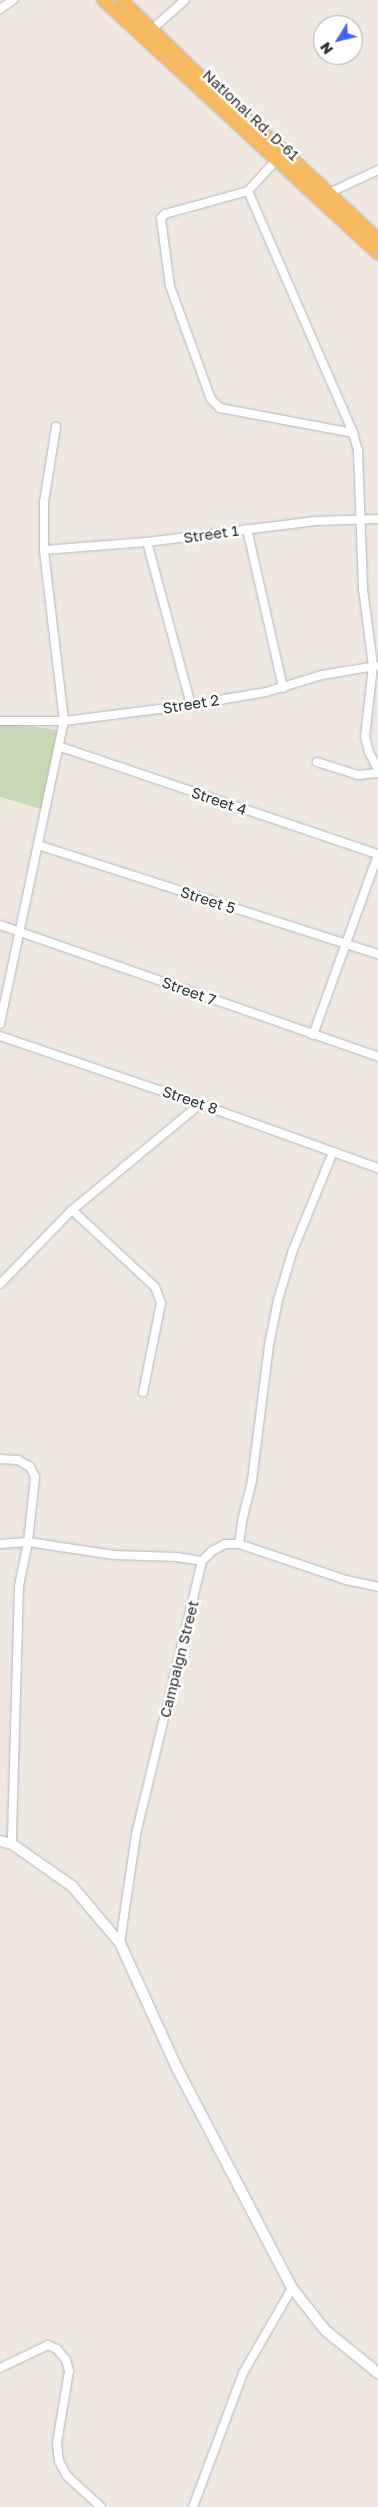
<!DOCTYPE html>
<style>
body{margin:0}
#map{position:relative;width:378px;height:2507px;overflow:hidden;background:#efe9e1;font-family:"Golos Text",sans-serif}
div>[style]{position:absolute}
.cemetery>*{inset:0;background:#c8d9b8}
.roads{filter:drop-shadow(0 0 1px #b4b7c1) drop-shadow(0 0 1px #b4b7c1)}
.minor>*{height:8px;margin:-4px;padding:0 4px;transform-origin:4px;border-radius:4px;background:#fff}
.tertiary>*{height:10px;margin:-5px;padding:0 5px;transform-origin:5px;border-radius:5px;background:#fff}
.trunk>*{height:12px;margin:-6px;padding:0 6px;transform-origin:6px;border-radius:6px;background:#f8ba60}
span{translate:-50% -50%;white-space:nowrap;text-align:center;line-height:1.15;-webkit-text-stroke:5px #fff;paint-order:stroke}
.street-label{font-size:15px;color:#2e2e2e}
.north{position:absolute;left:313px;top:15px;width:50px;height:50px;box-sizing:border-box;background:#fff;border:1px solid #ababab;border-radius:50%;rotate:234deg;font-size:14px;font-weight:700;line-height:20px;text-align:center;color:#2e2e2e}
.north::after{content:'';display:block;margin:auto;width:18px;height:22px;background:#4264fb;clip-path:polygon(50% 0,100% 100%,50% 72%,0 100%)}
</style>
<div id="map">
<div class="cemetery">
<i style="clip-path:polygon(0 722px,65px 731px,45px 810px,0 797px)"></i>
</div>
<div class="roads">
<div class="minor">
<i style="left:0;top:9px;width:16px;rotate:-35deg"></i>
<i style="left:151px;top:30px;width:45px;rotate:-41.4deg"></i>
<i style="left:279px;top:157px;width:46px;rotate:132.4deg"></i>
<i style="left:248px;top:191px;width:264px;rotate:66.5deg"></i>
<i style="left:353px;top:433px;width:19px;rotate:74deg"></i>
<i style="left:358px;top:451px;width:138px;rotate:87.9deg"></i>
<i style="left:363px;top:589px;width:78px;rotate:82.6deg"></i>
<i style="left:373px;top:666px;width:71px;rotate:96.4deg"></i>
<i style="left:365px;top:737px;width:16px;rotate:75deg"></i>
<i style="left:369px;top:752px;width:20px;rotate:63deg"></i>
<i style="left:248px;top:191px;width:86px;rotate:164.5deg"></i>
<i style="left:165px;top:214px;width:6px;rotate:135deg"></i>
<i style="left:161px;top:218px;width:69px;rotate:82.5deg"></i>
<i style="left:170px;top:286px;width:120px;rotate:70.1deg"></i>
<i style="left:211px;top:399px;width:13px;rotate:45deg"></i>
<i style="left:220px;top:408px;width:135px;rotate:10.6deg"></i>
<i style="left:329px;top:193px;width:54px;rotate:-25.1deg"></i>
<i style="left:247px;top:529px;width:163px;rotate:77.2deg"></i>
<i style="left:147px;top:542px;width:169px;rotate:74.9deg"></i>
<i style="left:44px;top:550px;width:103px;rotate:-4.4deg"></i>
<i style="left:147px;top:542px;width:170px;rotate:-7.1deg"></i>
<i style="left:316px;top:521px;width:62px;rotate:-1.8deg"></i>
<i style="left:0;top:721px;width:64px"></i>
<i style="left:64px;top:721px;width:128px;rotate:-7.2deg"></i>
<i style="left:191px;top:705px;width:76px;rotate:-9.8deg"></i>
<i style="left:266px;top:692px;width:59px;rotate:-16.9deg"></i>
<i style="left:322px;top:675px;width:55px;rotate:-9.5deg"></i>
<i style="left:61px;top:747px;width:335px;rotate:18.7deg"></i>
<i style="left:317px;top:762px;width:43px;rotate:17.6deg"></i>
<i style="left:358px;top:775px;width:20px;rotate:-6deg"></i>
<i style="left:38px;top:845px;width:357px;rotate:17.8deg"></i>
<i style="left:0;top:925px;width:400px;rotate:19.2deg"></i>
<i style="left:0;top:1024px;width:310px;rotate:-78.1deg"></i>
<i style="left:64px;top:721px;width:172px;rotate:-96.7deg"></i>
<i style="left:44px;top:550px;width:48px;rotate:-90deg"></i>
<i style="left:44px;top:502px;width:76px;rotate:-80.9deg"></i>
<i style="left:313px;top:1035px;width:192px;rotate:-70.2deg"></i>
<i style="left:0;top:1036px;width:211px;rotate:18.8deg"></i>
<i style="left:200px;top:1104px;width:189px;rotate:19.8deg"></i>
<i style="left:72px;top:1210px;width:113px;rotate:42.9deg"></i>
<i style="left:155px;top:1287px;width:17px;rotate:69deg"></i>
<i style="left:161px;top:1303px;width:91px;rotate:101.4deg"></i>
<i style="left:0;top:1284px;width:103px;rotate:-45.8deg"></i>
<i style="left:72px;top:1210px;width:166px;rotate:-39.6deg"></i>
<i style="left:0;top:1459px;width:18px;rotate:3deg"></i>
<i style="left:18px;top:1460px;width:14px;rotate:30deg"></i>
<i style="left:30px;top:1467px;width:11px;rotate:63deg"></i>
<i style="left:35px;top:1477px;width:65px;rotate:96.1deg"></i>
<i style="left:28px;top:1542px;width:45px;rotate:101.6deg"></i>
<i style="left:19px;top:1586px;width:258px;rotate:91.6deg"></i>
<i style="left:0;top:1544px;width:28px;rotate:-4deg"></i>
<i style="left:28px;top:1542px;width:87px;rotate:8.6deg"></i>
<i style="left:114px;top:1555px;width:63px;rotate:1.8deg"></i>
<i style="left:177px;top:1557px;width:25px;rotate:9deg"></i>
<i style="left:239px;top:1544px;width:27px;rotate:-82deg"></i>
<i style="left:243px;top:1517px;width:38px;rotate:-76deg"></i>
<i style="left:252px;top:1480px;width:136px;rotate:-82.8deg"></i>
<i style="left:269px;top:1345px;width:46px;rotate:-78.7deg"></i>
<i style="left:278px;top:1300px;width:52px;rotate:-73.3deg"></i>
<i style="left:293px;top:1250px;width:106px;rotate:-67.8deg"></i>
<i style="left:120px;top:1943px;width:110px;rotate:-81.6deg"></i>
<i style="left:136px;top:1834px;width:281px;rotate:-76.4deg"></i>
<i style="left:202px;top:1561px;width:14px;rotate:-45deg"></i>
<i style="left:212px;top:1551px;width:15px;rotate:-28deg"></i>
<i style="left:225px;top:1544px;width:14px"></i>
<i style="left:239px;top:1544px;width:113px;rotate:18.6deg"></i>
<i style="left:346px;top:1580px;width:33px;rotate:12deg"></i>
<i style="left:0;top:2368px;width:53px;rotate:-25.6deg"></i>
<i style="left:48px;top:2345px;width:10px;rotate:24deg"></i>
<i style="left:57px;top:2349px;width:14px;rotate:51deg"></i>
<i style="left:66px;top:2360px;width:11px;rotate:75deg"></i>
<i style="left:69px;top:2371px;width:73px;rotate:99.5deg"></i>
<i style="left:57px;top:2443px;width:18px;rotate:84deg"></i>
<i style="left:59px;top:2461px;width:17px;rotate:62deg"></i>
<i style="left:67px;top:2476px;width:46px;rotate:42.4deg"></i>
<i style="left:193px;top:2507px;width:143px;rotate:-69.5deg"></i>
<i style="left:243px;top:2373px;width:98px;rotate:-60deg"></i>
</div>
<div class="tertiary">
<i style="left:0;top:1841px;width:12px;rotate:14deg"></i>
<i style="left:12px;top:1844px;width:73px;rotate:35deg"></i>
<i style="left:72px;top:1886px;width:75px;rotate:49.9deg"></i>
<i style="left:120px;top:1943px;width:137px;rotate:65.5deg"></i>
<i style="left:177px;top:2068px;width:248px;rotate:62.4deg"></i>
<i style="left:292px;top:2288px;width:53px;rotate:51.8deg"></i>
<i style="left:325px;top:2330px;width:68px;rotate:39.1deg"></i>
</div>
<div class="trunk">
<i style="left:103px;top:0;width:374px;rotate:42.7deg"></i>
<i style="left:122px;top:0;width:123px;rotate:44.3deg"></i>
<i style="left:210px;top:86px;width:98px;rotate:41.3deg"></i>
<i style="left:284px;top:151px;width:129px;rotate:43.1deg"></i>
</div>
</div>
<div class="street-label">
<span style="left:251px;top:115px;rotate:43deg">National Rd. D-61</span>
<span style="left:211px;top:534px;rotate:-8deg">Street 1</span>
<span style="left:191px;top:704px;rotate:-9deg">Street 2</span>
<span style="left:219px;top:801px;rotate:19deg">Street 4</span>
<span style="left:208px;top:900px;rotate:18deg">Street 5</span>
<span style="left:189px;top:991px;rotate:20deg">Street 7</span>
<span style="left:190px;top:1100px;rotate:19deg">Street 8</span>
<span style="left:179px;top:1659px;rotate:-76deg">Campaign Street</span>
</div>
<div class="north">N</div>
</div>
